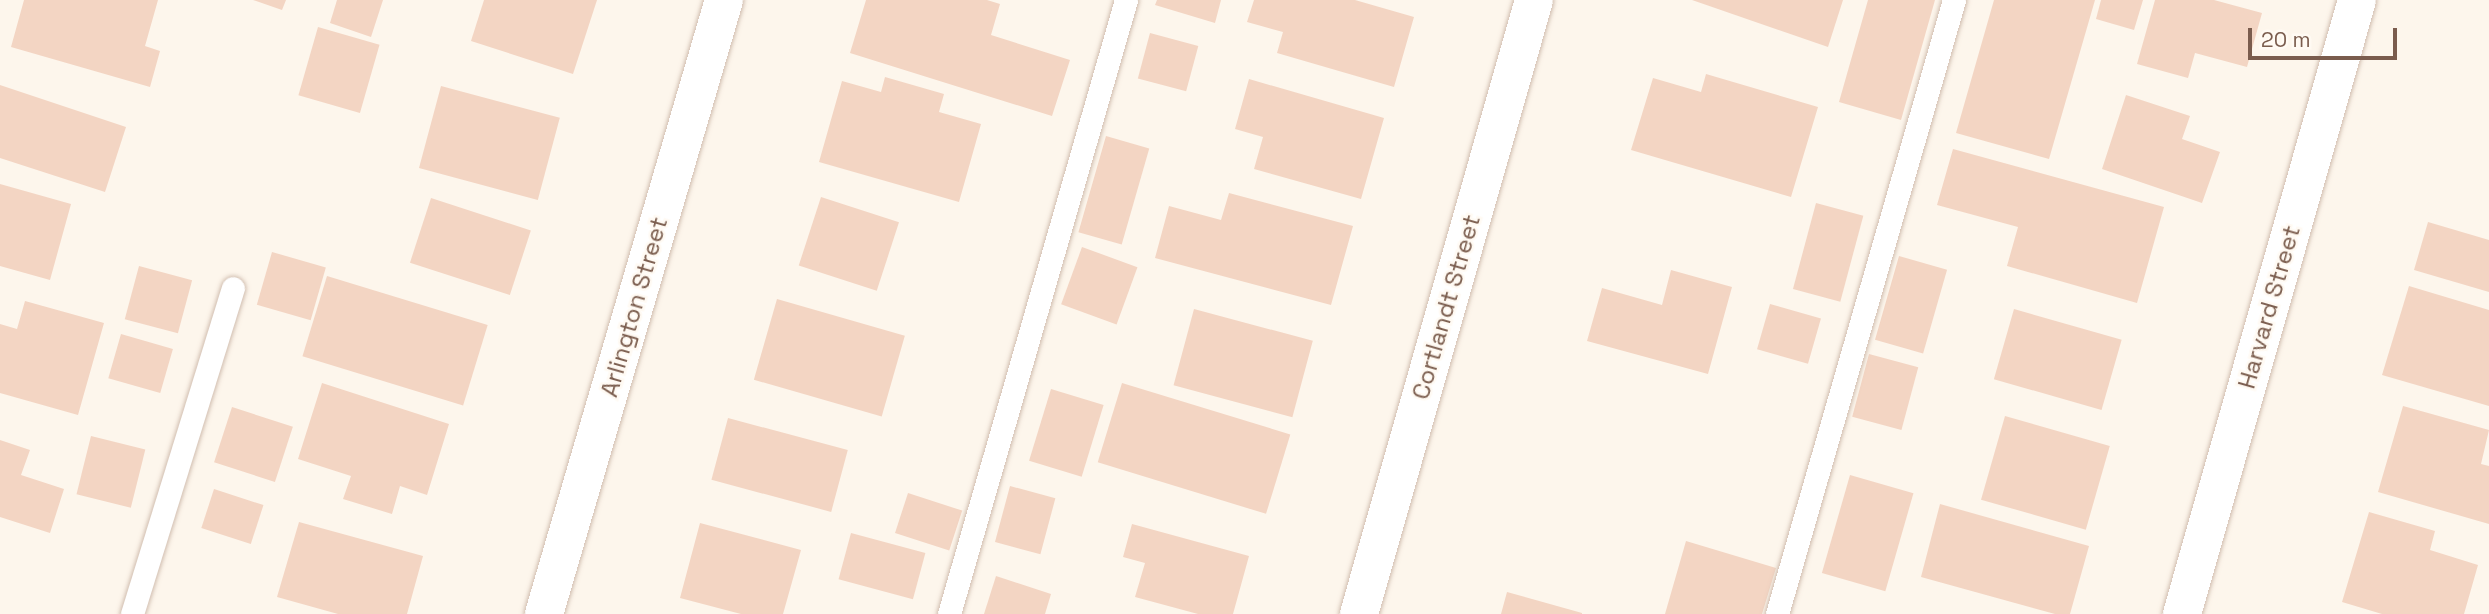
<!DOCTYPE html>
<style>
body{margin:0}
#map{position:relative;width:2489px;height:614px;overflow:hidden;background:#fdf6ec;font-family:"Space Grotesk",sans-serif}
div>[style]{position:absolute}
.building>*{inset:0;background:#f3d5c3;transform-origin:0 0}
.roads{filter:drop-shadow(0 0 2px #d1beb0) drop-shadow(0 0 2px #d1beb0)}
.lane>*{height:23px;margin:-11.5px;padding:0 11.5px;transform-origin:11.5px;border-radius:11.5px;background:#fff}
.street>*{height:38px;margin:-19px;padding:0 19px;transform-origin:19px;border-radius:19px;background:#fff}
span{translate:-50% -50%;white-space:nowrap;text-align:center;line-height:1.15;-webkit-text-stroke:5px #fffaf3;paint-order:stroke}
.street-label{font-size:24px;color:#7a5c4d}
.scale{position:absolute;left:2248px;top:28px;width:149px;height:32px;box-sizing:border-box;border:4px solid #7a5c4d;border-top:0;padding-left:9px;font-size:21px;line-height:24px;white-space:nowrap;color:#7a5c4d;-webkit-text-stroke:5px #fffaf3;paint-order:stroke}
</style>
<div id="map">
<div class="building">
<i style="clip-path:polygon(24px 0,158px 0,145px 46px,160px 51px,150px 87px,11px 47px)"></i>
<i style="clip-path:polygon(253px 0,286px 0,282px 10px)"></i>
<i style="clip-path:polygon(337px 0,383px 0,371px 37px,330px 23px)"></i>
<i style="clip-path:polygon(484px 0,597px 0,573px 74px,471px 41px)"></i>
<i style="clip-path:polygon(866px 0,987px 0,1000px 4px,991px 35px,1070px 60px,1052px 116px,850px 53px)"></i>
<i style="clip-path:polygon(1157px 0,1221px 0,1215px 23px,1155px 5px)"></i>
<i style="clip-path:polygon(1254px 0,1355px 0,1414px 17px,1394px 87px,1277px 53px,1283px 32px,1247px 22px)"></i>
<i style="clip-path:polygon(1692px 0,1843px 0,1828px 47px)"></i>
<i style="clip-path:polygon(1868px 0,1935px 0,1901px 120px,1839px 102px)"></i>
<i style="clip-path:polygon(1994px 0,2095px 0,2049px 159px,1956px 133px)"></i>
<i style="clip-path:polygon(2101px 0,2143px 0,2134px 30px,2096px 19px)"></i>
<i style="clip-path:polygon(2155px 0,2214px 0,2262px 13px,2247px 67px,2195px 53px,2188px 78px,2137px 64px)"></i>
<i style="left:318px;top:27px;width:64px;height:71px;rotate:16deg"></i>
<i style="left:1150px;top:33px;width:50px;height:47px;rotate:15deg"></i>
<i style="clip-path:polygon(1706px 74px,1818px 107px,1791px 197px,1631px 150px,1653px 78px,1701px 92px)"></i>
<i style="clip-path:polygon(885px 77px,944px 94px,939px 112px,981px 124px,959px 202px,819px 162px,842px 81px,881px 92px)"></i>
<i style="clip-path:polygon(1249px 79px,1384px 118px,1361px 199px,1254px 169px,1263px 137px,1235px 129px)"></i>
<i style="clip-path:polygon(0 85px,126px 127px,105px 192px,0 158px)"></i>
<i style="left:441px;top:86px;width:123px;height:85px;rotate:15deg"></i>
<i style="clip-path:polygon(2126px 95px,2190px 116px,2182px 139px,2220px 152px,2202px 203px,2102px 169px)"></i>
<i style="left:1106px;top:136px;width:45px;height:100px;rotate:16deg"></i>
<i style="clip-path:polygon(1953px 149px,2164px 207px,2137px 303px,2007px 266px,2018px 227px,1937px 205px)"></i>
<i style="clip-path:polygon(0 184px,71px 204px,50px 280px,0 266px)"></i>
<i style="clip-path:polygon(1229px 193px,1353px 226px,1331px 305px,1155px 258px,1169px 206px,1221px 220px)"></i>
<i style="left:821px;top:197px;width:82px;height:72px;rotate:18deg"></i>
<i style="left:431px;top:198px;width:105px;height:68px;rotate:18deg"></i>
<i style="left:1816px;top:203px;width:49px;height:89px;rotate:15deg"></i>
<i style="clip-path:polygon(2428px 222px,2489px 240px,2489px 292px,2414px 270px)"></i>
<i style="left:1082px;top:247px;width:59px;height:61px;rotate:20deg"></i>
<i style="left:272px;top:252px;width:56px;height:55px;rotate:16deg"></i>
<i style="left:1899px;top:256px;width:50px;height:87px;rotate:16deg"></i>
<i style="left:139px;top:266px;width:55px;height:55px;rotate:15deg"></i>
<i style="clip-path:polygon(1671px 270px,1732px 287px,1708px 374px,1587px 341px,1602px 288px,1662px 305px)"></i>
<i style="left:327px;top:276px;width:168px;height:84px;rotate:17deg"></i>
<i style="clip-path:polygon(2409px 286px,2489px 310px,2489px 406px,2382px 375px)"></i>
<i style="left:777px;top:299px;width:133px;height:84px;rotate:16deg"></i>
<i style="clip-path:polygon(25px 301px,104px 323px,78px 415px,0 393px,0 324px,17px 329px)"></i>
<i style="left:1770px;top:304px;width:53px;height:47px;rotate:16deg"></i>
<i style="left:1194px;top:309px;width:123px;height:79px;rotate:15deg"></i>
<i style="left:2014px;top:309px;width:112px;height:73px;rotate:16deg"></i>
<i style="left:121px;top:334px;width:54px;height:46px;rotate:16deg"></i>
<i style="left:1869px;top:354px;width:51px;height:65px;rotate:15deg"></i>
<i style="clip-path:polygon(322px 383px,449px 424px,427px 495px,400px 486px,392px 514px,343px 499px,351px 476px,298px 459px)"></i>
<i style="left:1122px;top:383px;width:176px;height:83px;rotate:17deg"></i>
<i style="left:1051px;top:389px;width:55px;height:75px;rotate:17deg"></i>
<i style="clip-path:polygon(2403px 406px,2489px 430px,2481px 464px,2489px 466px,2489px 524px,2378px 492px)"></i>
<i style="left:232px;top:407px;width:64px;height:58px;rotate:18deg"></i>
<i style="left:2005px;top:416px;width:109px;height:87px;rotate:16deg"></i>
<i style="left:728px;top:418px;width:124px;height:64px;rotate:15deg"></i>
<i style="left:91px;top:436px;width:56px;height:60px;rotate:14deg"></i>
<i style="clip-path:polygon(0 440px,30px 450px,21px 475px,64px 489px,50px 533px,0 517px)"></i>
<i style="left:1850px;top:475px;width:66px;height:102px;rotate:16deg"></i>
<i style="left:1010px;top:486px;width:47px;height:58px;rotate:15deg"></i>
<i style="left:214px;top:489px;width:52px;height:41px;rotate:18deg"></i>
<i style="left:908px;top:493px;width:57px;height:42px;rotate:18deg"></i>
<i style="clip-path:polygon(1940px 504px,2089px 546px,2070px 614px,2055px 614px,1921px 577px)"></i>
<i style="clip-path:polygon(2369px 512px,2435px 531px,2430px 550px,2478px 565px,2464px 614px,2382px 614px,2342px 602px)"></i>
<i style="clip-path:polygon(299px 522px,423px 556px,407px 614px,338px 614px,277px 597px)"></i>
<i style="clip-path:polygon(700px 523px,801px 550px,783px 614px,741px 614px,680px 598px)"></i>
<i style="clip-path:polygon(1132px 524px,1249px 556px,1233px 614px,1198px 614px,1135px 597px,1145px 563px,1123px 557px)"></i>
<i style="left:851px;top:533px;width:77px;height:48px;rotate:15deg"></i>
<i style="clip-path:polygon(1686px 541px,1776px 568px,1762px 614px,1665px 614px)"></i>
<i style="clip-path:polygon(996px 576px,1051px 594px,1045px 614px,984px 614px)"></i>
<i style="clip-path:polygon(1507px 592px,1582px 613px,1582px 614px,1501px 614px)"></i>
</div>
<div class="roads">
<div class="lane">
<i style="left:132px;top:614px;width:341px;rotate:-72.8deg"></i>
<i style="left:949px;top:614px;width:639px;rotate:-73.92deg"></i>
<i style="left:1777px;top:614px;width:639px;rotate:-73.92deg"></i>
</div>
<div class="street">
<i style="left:544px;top:614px;width:640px;rotate:-73.66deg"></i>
<i style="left:1359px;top:614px;width:638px;rotate:-74.09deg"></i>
<i style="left:2182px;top:614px;width:638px;rotate:-74.09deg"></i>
</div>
</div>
<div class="street-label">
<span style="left:634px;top:307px;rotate:-74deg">Arlington Street</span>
<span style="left:1446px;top:307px;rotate:-74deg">Cortlandt Street</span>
<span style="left:2269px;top:307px;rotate:-74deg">Harvard Street</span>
</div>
<div class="scale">20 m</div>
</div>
